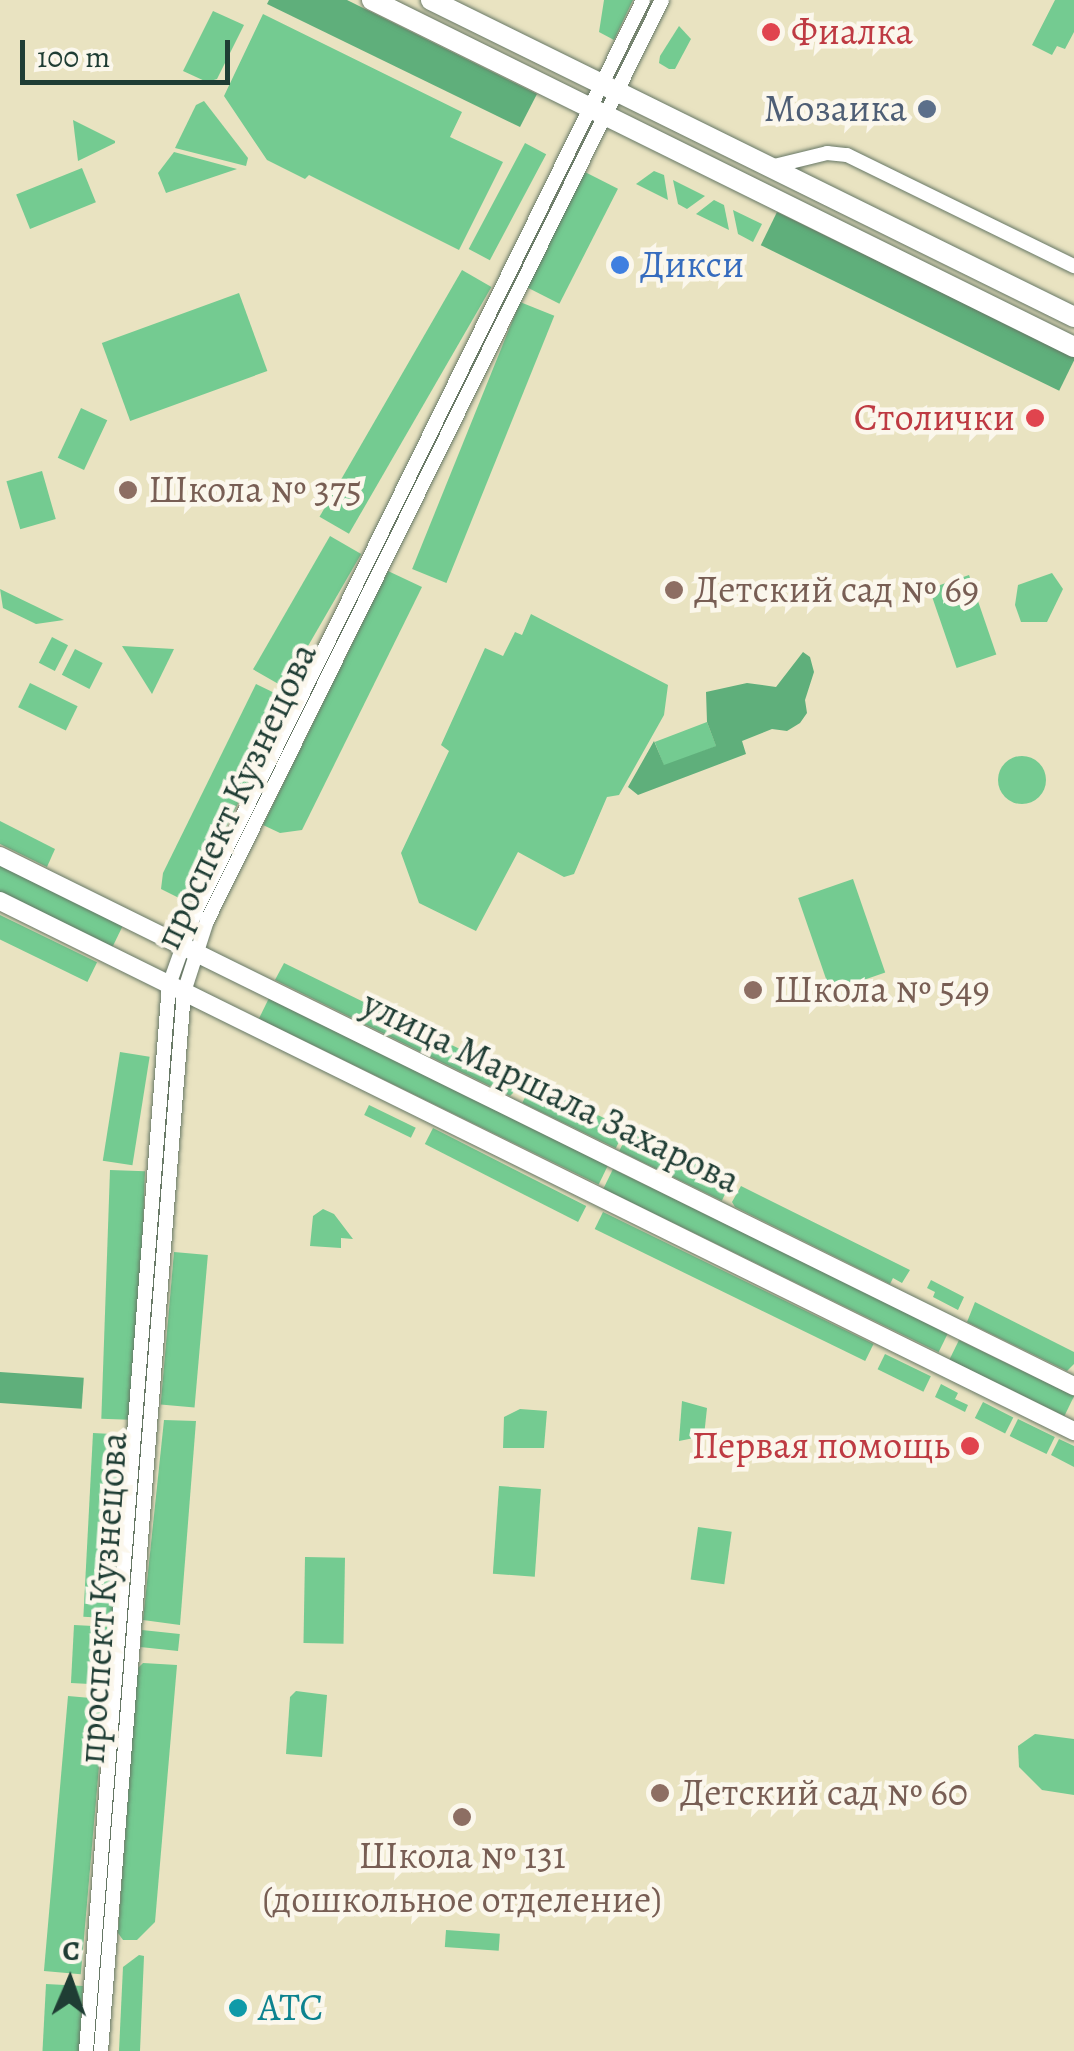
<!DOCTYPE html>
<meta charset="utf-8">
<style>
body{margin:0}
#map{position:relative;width:1074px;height:2051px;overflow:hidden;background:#e9e3c1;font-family:Alegreya,serif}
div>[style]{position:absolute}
.green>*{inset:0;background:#74cb91;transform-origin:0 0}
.round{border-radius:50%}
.forest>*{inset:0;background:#5faf7b;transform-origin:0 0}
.roads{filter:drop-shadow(0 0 2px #667765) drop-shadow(0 0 2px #667765)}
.minor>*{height:14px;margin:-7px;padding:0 7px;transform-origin:7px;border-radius:7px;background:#fff}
.tertiary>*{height:18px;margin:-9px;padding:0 9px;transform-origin:9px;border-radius:9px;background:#fff}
.secondary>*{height:20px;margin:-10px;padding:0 10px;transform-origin:10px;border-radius:10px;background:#fff}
.dots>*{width:28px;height:28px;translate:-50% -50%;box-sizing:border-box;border:5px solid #fbf7ec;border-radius:50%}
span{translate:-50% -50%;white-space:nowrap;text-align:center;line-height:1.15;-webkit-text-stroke:9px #fbf7ec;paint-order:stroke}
.health-label{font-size:38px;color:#be3a42}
.left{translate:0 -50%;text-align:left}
.right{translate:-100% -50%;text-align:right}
.service-label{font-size:38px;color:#4e5e75}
.shop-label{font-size:38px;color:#366cbe}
.education-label{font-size:38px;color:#785e54}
.street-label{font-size:38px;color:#1f3d34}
.culture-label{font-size:38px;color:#0d838f}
.north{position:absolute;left:20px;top:1931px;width:100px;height:100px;-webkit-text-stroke:8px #fbf7ec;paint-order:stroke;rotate:2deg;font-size:28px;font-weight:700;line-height:40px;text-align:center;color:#1f3d34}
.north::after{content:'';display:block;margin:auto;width:35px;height:45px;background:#1f3d34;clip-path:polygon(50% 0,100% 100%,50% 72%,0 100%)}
.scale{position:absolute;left:20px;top:40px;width:210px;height:45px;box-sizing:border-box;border:5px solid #1f3d34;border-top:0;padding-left:12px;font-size:30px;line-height:35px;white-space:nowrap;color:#1f3d34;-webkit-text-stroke:8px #fbf7ec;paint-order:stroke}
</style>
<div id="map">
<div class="green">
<i style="clip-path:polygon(604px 0,633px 0,614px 40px,599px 32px)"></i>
<i style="clip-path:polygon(1055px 0,1074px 0,1074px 32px,1065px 49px,1057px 46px,1052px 55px,1032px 45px)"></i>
<i style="clip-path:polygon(213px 11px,244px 25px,217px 79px,207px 82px,183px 71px)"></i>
<i style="clip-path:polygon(263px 14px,462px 112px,450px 137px,503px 162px,459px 250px,309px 175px,305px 179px,267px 160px,224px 96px)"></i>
<i style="clip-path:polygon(679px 26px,691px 39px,675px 69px,669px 69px,659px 63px,660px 56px)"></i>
<i style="clip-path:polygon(204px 101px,248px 158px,246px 166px,175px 148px,196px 105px)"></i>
<i style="clip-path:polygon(73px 120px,115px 141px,115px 143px,78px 161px)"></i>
<i style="left:525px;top:143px;width:24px;height:120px;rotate:28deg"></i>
<i style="clip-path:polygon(174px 152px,237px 169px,166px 193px,158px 173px)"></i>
<i style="left:82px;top:168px;width:37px;height:71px;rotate:68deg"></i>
<i style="clip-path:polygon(654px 171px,664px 175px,668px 200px,636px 184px)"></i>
<i style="left:585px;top:172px;width:37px;height:129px;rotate:27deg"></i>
<i style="clip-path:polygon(673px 180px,705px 196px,687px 209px,678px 204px)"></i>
<i style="clip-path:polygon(714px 200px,724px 205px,729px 230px,696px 214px)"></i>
<i style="clip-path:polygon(733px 210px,762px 224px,753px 242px,738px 234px)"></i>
<i style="left:462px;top:270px;width:34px;height:285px;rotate:30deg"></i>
<i style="left:239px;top:293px;width:83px;height:146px;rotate:70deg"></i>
<i style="left:520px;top:302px;width:37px;height:288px;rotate:22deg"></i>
<i style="left:81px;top:408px;width:29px;height:55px;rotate:25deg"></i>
<i style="left:42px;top:471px;width:50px;height:37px;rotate:74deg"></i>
<i style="left:330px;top:536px;width:36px;height:154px;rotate:30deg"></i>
<i style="clip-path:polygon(388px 571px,422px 587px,302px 830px,280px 833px,263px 825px)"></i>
<i style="clip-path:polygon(1052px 573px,1063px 589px,1047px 622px,1021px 622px,1015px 605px,1018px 585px)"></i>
<i style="left:969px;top:575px;width:84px;height:42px;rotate:71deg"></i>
<i style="clip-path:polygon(0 589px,64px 620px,36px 624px,3px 608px)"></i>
<i style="clip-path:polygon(531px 614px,668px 685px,664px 715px,619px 795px,607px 797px,574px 874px,564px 877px,518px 852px,476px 931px,419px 903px,401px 853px,449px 751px,441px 745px,485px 648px,503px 656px,515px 632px,522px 635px)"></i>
<i style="left:52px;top:637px;width:18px;height:29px;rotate:27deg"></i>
<i style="clip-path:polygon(122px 646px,174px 649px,152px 694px)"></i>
<i style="left:75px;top:649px;width:31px;height:29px;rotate:27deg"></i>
<i style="left:30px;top:683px;width:53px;height:27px;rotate:26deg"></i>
<i style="clip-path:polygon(256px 684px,289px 700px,189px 903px,161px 889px,163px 873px)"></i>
<i style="left:707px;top:722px;width:26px;height:56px;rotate:69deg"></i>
<i class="round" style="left:998px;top:756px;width:48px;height:48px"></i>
<i style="clip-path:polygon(0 821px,55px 849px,47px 867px,0 844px)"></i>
<i style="left:0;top:865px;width:137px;height:26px;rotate:26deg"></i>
<i style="left:853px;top:879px;width:99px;height:58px;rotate:71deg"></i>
<i style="left:0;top:915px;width:108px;height:22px;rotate:26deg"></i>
<i style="clip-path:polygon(284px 963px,519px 1078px,513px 1093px,510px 1096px,275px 980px)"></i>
<i style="left:269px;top:998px;width:378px;height:23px;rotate:26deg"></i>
<i style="left:120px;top:1052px;width:30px;height:110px;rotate:9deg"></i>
<i style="left:532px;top:1083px;width:104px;height:22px;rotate:26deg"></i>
<i style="left:369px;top:1105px;width:52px;height:11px;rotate:26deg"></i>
<i style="left:433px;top:1128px;width:172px;height:18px;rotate:27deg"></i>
<i style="left:629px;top:1131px;width:114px;height:22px;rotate:26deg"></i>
<i style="left:613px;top:1169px;width:373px;height:22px;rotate:26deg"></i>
<i style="left:110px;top:1170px;width:35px;height:249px;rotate:2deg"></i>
<i style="clip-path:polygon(741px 1186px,910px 1270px,902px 1283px,893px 1278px,890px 1284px,735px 1207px,732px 1202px)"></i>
<i style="clip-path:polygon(323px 1209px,334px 1214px,353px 1239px,341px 1238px,341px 1248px,310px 1246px,313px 1216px)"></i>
<i style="left:603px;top:1212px;width:301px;height:19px;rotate:26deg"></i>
<i style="left:174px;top:1252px;width:34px;height:153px;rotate:5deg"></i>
<i style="clip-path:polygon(931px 1280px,964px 1297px,958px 1310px,933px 1297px,935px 1292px,927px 1288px)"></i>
<i style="clip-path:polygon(975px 1302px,1074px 1352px,1074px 1364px,1067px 1371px,967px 1322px)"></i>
<i style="left:959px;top:1340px;width:128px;height:22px;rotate:26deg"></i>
<i style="left:885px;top:1354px;width:51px;height:17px;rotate:26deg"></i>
<i style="clip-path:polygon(941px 1384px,958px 1393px,955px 1399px,968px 1405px,965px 1412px,935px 1397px)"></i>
<i style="clip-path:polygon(682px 1401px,707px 1408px,704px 1436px,679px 1441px)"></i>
<i style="left:983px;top:1402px;width:34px;height:18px;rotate:27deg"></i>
<i style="clip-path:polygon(520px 1409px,547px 1411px,544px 1448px,503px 1448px,504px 1417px)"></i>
<i style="left:1018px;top:1419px;width:41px;height:19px;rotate:26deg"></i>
<i style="clip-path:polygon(164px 1420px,196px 1421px,180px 1625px,143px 1620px)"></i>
<i style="left:93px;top:1433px;width:33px;height:184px;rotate:3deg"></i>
<i style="clip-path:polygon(1059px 1439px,1074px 1446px,1074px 1467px,1051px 1455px)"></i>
<i style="left:499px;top:1486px;width:42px;height:88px;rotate:4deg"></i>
<i style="left:698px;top:1527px;width:34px;height:53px;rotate:8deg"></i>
<i style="left:305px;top:1557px;width:40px;height:86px;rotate:1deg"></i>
<i style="left:74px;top:1625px;width:38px;height:58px;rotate:3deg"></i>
<i style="left:142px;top:1630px;width:38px;height:17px;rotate:6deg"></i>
<i style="clip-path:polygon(143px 1663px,177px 1665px,155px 1922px,137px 1940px,123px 1940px,118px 1933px,137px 1669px)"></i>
<i style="clip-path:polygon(296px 1691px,327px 1695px,322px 1757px,286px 1754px,290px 1697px)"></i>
<i style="left:68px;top:1696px;width:37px;height:276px;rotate:5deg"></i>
<i style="clip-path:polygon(1035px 1734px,1074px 1739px,1074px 1795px,1042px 1790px,1019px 1767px,1018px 1746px)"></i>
<i style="left:446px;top:1930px;width:54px;height:17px;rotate:4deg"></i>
<i style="clip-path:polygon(139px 1955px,144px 1956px,140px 2051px,119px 2051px,123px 1967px)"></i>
<i style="left:46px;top:1984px;width:37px;height:67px;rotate:3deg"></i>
</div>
<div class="forest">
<i style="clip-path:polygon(269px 0,347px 0,537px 94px,520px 127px,267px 4px)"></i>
<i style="left:777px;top:212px;width:332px;height:37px;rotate:26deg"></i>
<i style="clip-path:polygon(803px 652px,810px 657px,814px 672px,805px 700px,807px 713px,800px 723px,787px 731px,772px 729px,742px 741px,746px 754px,638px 795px,628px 787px,654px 741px,664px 765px,716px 746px,707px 722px,706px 692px,747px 683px,776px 687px)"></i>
<i style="left:0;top:1372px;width:84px;height:31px;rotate:4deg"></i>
</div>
<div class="roads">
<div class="minor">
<i style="left:770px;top:167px;width:59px;rotate:-13.8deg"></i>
<i style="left:827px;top:153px;width:20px;rotate:6deg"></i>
<i style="left:847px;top:155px;width:253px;rotate:26.1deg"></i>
<i style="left:86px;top:2051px;width:1069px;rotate:-85.55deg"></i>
<i style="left:169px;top:985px;width:74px;rotate:-70.3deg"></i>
<i style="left:194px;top:915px;width:1019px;rotate:-63.86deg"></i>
<i style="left:101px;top:2051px;width:1062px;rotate:-85.52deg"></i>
<i style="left:184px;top:992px;width:75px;rotate:-72.1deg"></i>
<i style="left:207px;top:921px;width:1027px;rotate:-63.71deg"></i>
</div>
<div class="tertiary">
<i style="left:0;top:856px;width:1198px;rotate:26.27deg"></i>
<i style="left:0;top:901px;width:1198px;rotate:26.27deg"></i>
</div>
<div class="secondary">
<i style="left:372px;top:0;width:783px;rotate:26.3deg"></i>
<i style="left:431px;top:0;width:717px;rotate:26.24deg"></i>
</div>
</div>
<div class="dots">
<i style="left:771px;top:32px;background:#e0444e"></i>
<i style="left:927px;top:109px;background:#5c6f8a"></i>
<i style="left:620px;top:265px;background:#3f7fe0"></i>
<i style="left:1035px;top:418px;background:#e0444e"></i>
<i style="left:128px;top:490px;background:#8d6e63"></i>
<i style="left:674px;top:590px;background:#8d6e63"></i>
<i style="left:753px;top:990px;background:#8d6e63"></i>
<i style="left:970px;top:1446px;background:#e0444e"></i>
<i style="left:660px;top:1793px;background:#8d6e63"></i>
<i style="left:462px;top:1817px;background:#8d6e63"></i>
<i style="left:238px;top:2008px;background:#0f9aa8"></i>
</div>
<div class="health-label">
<span class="left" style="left:791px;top:32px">Фиалка</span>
<span class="right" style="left:1015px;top:418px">Столички</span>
<span class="right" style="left:950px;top:1446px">Первая помощь</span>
</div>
<div class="service-label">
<span class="right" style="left:907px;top:109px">Мозаика</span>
</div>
<div class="shop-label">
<span class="left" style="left:640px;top:265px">Дикси</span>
</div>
<div class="education-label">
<span class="left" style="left:148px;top:490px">Школа № 375</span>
<span class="left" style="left:694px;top:590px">Детский сад № 69</span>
<span class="left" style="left:773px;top:990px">Школа № 549</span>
<span class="left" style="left:680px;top:1793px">Детский сад № 60</span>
<span style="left:462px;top:1878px">Школа № 131<br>(дошкольное отделение)</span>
</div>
<div class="street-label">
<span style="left:236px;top:796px;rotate:-65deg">проспект Кузнецова</span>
<span style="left:551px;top:1092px;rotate:26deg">улица Маршала Захарова</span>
<span style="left:103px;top:1598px;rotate:-86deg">проспект Кузнецова</span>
</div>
<div class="culture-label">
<span class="left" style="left:258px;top:2008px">АТС</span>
</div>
<div class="north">С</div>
<div class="scale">100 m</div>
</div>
